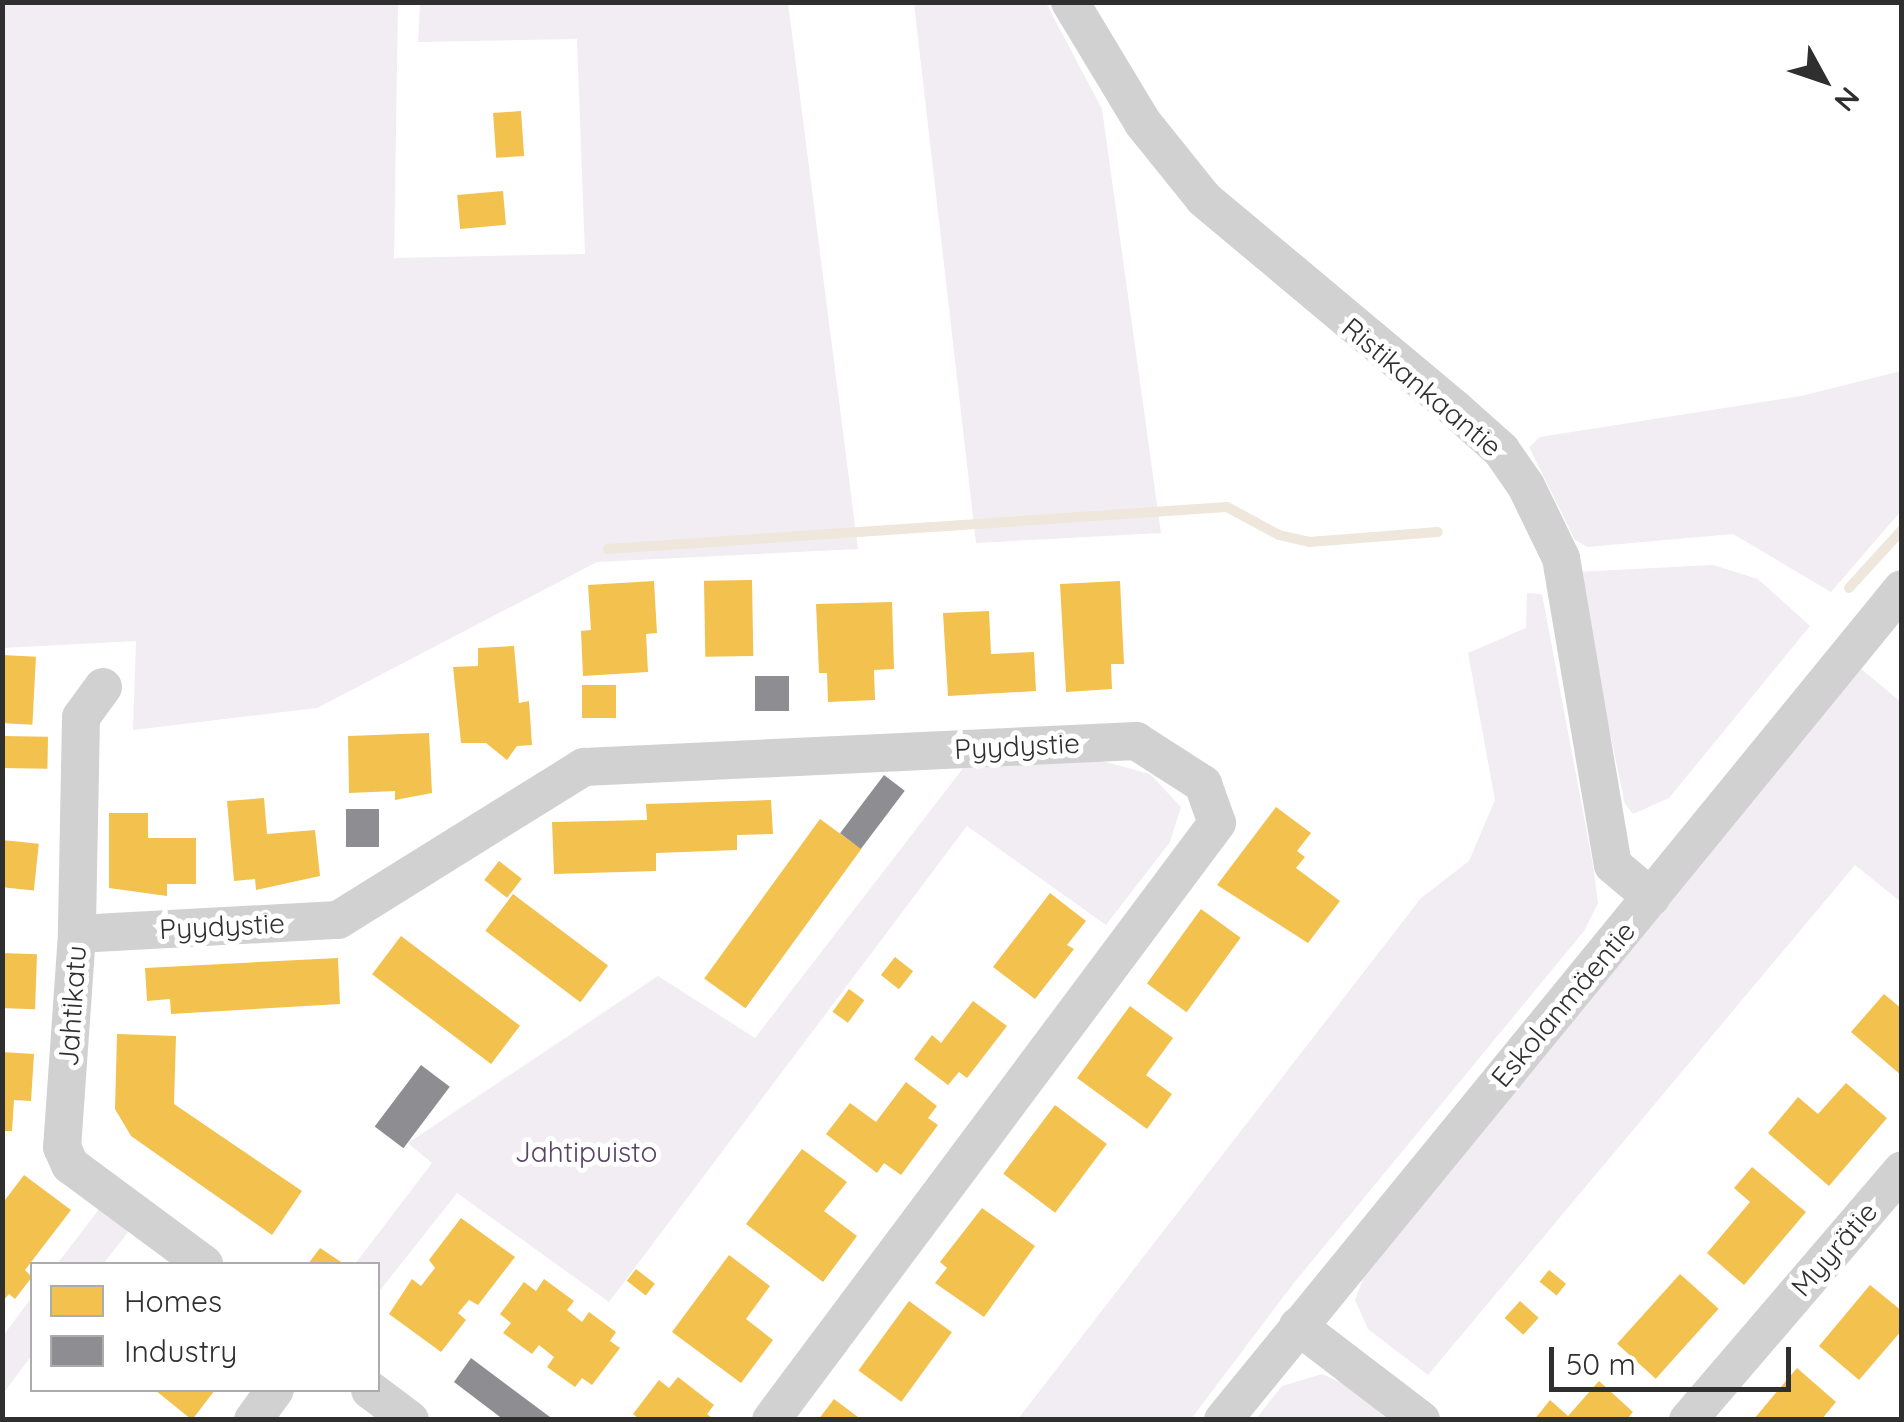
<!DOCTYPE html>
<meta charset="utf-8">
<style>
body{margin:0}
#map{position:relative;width:1904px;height:1422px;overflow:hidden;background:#fff;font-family:Quicksand,sans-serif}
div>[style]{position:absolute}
.green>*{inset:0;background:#f1edf3}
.homes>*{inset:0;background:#f2c14e;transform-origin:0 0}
.industry>*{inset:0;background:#8d8d92;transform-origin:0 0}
.stream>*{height:10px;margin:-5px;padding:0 5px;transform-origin:5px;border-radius:5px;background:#efe6dc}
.minor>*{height:38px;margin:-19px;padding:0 19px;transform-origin:19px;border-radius:19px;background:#d1d1d1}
span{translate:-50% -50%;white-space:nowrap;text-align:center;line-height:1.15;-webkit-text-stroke:10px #fff;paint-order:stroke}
.street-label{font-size:28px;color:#2f2f2f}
.park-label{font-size:28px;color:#594265}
.frame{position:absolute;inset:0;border:5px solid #2f2f2f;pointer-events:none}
.legend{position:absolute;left:30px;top:1262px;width:350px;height:130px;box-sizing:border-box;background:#fff;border:2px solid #acacac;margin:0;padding:12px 18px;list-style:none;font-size:30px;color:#2f2f2f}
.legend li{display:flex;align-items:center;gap:20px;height:50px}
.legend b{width:50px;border:2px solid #acacac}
.north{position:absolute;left:1774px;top:30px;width:100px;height:100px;-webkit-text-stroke:8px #fff;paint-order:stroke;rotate:130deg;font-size:28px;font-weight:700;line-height:40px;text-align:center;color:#2f2f2f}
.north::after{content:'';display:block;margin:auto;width:35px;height:45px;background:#2f2f2f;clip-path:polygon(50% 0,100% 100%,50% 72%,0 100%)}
.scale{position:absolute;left:1549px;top:1347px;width:242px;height:45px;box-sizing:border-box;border:5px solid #2f2f2f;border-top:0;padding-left:12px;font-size:30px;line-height:35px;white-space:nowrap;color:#2f2f2f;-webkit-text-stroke:8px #fff;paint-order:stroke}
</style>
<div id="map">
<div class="green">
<i style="clip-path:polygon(2px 3px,398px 3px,394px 258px,585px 254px,577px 39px,418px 42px,420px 3px,788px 3px,858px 549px,597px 562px,317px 708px,133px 730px,136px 641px,3px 648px)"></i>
<i style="clip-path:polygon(914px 3px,1046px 3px,1102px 109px,1161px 533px,976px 543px)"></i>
<i style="clip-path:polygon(1901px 371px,1901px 511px,1831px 592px,1733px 534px,1587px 547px,1575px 540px,1529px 447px,1540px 437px,1801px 396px)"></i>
<i style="clip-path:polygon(1713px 565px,1758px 579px,1810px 626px,1669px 798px,1633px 814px,1625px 804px,1576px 572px)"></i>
<i style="clip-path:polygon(1527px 593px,1542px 594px,1593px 865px,1598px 903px,1584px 931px,1293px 1284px,1191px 1419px,1018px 1419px,1421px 898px,1469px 861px,1495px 800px,1468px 653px,1526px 628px)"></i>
<i style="clip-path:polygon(1860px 668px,1901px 702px,1901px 902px,1855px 865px,1428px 1375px,1368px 1329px,1355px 1300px,1370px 1261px)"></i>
<i style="clip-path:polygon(1102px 761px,1150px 774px,1181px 807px,1170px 842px,1106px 925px,967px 826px,609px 1302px,457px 1193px,378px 1293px,378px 1264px,355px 1264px,432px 1163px,408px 1143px,658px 976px,755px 1038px,964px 767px)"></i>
<i style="clip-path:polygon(100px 1208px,129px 1231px,103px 1264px,57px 1264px)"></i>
<i style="clip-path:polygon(32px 1297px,32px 1355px,3px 1394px,3px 1336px)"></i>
<i style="clip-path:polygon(1322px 1374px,1351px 1387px,1387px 1419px,1255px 1420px,1282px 1386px)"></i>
</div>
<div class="homes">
<i style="left:521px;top:111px;width:45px;height:28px;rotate:86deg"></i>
<i style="left:503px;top:191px;width:34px;height:46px;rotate:85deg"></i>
<i style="left:752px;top:580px;width:76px;height:48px;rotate:89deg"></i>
<i style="clip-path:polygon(654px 581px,657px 633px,646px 634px,648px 672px,583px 676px,581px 631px,591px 630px,588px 585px)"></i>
<i style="clip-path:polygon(1120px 581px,1124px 664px,1111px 664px,1112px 689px,1066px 692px,1060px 584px)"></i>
<i style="clip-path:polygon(892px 602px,894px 669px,874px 670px,875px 700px,828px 702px,827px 673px,819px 673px,816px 604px)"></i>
<i style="clip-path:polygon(989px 611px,991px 654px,1034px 652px,1036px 691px,948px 696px,943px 613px)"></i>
<i style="clip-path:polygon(514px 646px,519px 703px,529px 701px,532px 745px,517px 746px,507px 760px,486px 743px,461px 743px,453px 667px,478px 666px,478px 648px)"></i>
<i style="left:2px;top:655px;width:34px;height:68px;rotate:3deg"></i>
<i style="left:582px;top:685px;width:34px;height:33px"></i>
<i style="clip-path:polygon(429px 733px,432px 793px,395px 800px,395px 791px,349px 793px,348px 736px)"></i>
<i style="left:2px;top:736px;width:46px;height:32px;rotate:1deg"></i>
<i style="clip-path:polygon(264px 798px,267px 834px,315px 830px,320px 876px,256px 890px,255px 879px,234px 881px,227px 801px)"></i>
<i style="clip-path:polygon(771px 800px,773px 834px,737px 835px,737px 850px,656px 853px,656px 871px,554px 874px,552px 822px,647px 820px,646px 804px)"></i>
<i style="clip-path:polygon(1276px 807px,1311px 833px,1297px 851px,1305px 857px,1296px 868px,1340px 901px,1308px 943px,1217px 885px)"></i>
<i style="clip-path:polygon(109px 813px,148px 813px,148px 838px,196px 838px,196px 884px,167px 884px,167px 896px,109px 888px)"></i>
<i style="left:820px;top:819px;width:51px;height:197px;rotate:36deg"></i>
<i style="left:2px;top:840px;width:37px;height:47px;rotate:6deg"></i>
<i style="left:499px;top:861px;width:29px;height:24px;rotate:38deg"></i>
<i style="clip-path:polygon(1050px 893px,1086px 921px,1067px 945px,1074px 949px,1035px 999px,993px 967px)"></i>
<i style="left:513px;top:894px;width:119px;height:46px;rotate:37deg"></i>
<i style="left:1201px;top:909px;width:49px;height:92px;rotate:36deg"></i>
<i style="left:401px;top:936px;width:149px;height:48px;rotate:37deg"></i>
<i style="left:2px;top:953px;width:35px;height:55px;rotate:2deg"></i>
<i style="left:895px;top:957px;width:23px;height:23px;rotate:38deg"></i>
<i style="clip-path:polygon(338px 958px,340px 1004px,171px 1014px,170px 999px,147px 1001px,145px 968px)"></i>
<i style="left:849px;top:989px;width:19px;height:28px;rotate:36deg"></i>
<i style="clip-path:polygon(1884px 994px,1902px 1009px,1902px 1076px,1851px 1032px)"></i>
<i style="clip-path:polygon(973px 1001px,1007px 1026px,967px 1078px,959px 1072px,948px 1085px,914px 1059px,932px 1035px,941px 1043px)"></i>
<i style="clip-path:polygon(1130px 1006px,1173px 1038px,1146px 1075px,1172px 1094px,1147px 1129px,1077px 1078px)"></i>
<i style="clip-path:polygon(117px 1034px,176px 1036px,174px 1104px,302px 1191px,272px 1235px,131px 1136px,115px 1109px)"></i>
<i style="clip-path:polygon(2px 1052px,34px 1054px,31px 1101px,14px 1100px,12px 1131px,2px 1131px)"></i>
<i style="clip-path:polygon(906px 1082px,937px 1106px,928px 1118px,938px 1125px,901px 1175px,884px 1163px,877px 1173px,826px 1134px,850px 1103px,876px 1122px)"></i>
<i style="clip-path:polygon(1846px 1083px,1887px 1118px,1829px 1186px,1768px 1133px,1798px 1097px,1818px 1114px)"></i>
<i style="left:1055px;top:1105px;width:65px;height:86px;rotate:37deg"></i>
<i style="clip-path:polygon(802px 1149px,847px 1182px,824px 1211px,857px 1236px,823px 1282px,746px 1224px)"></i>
<i style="clip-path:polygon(1752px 1167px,1806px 1212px,1744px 1285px,1707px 1253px,1750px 1202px,1734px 1188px)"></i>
<i style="clip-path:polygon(24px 1175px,71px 1210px,25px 1270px,32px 1277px,15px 1299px,9px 1294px,2px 1302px,2px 1204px)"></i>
<i style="clip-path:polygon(982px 1208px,1035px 1246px,984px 1317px,935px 1283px,947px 1268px,940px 1262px)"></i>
<i style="clip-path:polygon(461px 1218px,515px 1257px,478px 1305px,469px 1300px,458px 1313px,466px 1320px,441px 1352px,389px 1314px,412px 1279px,421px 1286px,435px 1268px,429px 1260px)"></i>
<i style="clip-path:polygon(320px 1248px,344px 1264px,308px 1264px)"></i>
<i style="clip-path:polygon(729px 1255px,770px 1286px,746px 1319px,773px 1340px,741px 1383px,672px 1332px)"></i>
<i style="left:636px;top:1269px;width:24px;height:15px;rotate:38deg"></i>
<i style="left:1549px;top:1270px;width:22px;height:15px;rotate:39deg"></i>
<i style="left:1680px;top:1274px;width:52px;height:94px;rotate:42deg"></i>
<i style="clip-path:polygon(544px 1279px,574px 1301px,567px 1310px,582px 1322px,589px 1312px,616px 1332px,610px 1341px,620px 1348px,592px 1385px,582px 1378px,575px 1387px,547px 1367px,554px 1357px,539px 1345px,532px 1354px,503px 1333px,511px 1323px,500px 1314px,524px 1282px,536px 1291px)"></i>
<i style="clip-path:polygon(1870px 1285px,1902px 1311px,1902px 1330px,1859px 1380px,1819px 1346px)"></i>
<i style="left:909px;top:1301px;width:53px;height:86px;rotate:36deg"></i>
<i style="left:1520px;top:1301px;width:25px;height:23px;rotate:42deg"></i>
<i style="clip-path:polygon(1797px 1368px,1836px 1402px,1821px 1420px,1753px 1420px)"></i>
<i style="clip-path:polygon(678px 1377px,714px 1405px,707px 1414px,714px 1420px,640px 1420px,633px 1414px,659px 1380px,669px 1388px)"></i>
<i style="clip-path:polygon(1599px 1381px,1633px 1412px,1626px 1420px,1534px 1420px,1550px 1400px,1568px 1416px)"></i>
<i style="clip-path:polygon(155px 1390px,215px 1390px,192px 1420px)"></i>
<i style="clip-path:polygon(834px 1399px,862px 1420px,818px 1420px)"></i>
</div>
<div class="industry">
<i style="left:789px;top:676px;width:35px;height:34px;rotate:90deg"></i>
<i style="left:884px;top:775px;width:26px;height:73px;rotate:37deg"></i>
<i style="left:346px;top:809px;width:33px;height:38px"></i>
<i style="left:421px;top:1065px;width:36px;height:77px;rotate:37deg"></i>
<i style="clip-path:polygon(471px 1358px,554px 1420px,504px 1420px,454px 1382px)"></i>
</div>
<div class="stream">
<i style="left:608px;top:549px;width:620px;rotate:-3.88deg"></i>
<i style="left:1227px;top:507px;width:59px;rotate:28.3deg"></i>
<i style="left:1279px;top:535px;width:31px;rotate:13deg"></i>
<i style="left:1309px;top:542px;width:129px;rotate:-4.4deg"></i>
<i style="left:1849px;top:588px;width:79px;rotate:-47.6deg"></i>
</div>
<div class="minor">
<i style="left:1070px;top:2px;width:141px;rotate:58.9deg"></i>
<i style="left:1143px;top:123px;width:97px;rotate:51.2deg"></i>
<i style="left:1204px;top:199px;width:327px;rotate:39.9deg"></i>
<i style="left:1455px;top:409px;width:62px;rotate:41.7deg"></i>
<i style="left:1501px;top:450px;width:44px;rotate:55.2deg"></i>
<i style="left:1526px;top:486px;width:80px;rotate:64.1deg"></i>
<i style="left:1561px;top:558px;width:311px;rotate:80.4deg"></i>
<i style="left:1613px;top:865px;width:50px;rotate:40.1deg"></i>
<i style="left:103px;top:687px;width:37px;rotate:126deg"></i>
<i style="left:81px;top:717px;width:217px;rotate:91.1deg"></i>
<i style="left:77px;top:934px;width:214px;rotate:94deg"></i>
<i style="left:62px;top:1147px;width:20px;rotate:66deg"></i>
<i style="left:70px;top:1165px;width:167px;rotate:36.5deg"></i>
<i style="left:77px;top:934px;width:261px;rotate:-3.1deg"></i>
<i style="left:338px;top:920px;width:290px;rotate:-31.9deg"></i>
<i style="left:584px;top:767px;width:553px;rotate:-2.7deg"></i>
<i style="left:1136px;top:741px;width:80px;rotate:32.7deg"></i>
<i style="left:1203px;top:784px;width:41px;rotate:70.3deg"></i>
<i style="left:1217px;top:823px;width:745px;rotate:126.76deg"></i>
<i style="left:1298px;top:1326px;width:155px;rotate:37.4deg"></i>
<i style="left:370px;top:1390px;width:50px;rotate:36.9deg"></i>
<i style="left:253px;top:1420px;width:37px;rotate:-54deg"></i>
<i style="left:1223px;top:1420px;width:1073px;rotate:-50.75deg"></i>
<i style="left:1688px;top:1420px;width:329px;rotate:-49.4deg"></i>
</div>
<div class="street-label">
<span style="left:1422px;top:387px;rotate:40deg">Ristikankaantie</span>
<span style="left:1017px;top:746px;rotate:-3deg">Pyydystie</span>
<span style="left:222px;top:926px;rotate:-3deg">Pyydystie</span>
<span style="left:1563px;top:1004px;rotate:-50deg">Eskolanmäentie</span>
<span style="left:72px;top:1006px;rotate:-86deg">Jahtikatu</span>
<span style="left:1834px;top:1249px;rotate:-49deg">Myyrätie</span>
</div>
<div class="park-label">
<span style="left:586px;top:1152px">Jahtipuisto</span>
</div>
<div class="frame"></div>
<ul class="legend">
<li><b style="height:28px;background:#f2c14e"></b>Homes</li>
<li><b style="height:28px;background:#8d8d92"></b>Industry</li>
</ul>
<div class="north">N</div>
<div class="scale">50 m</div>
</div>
